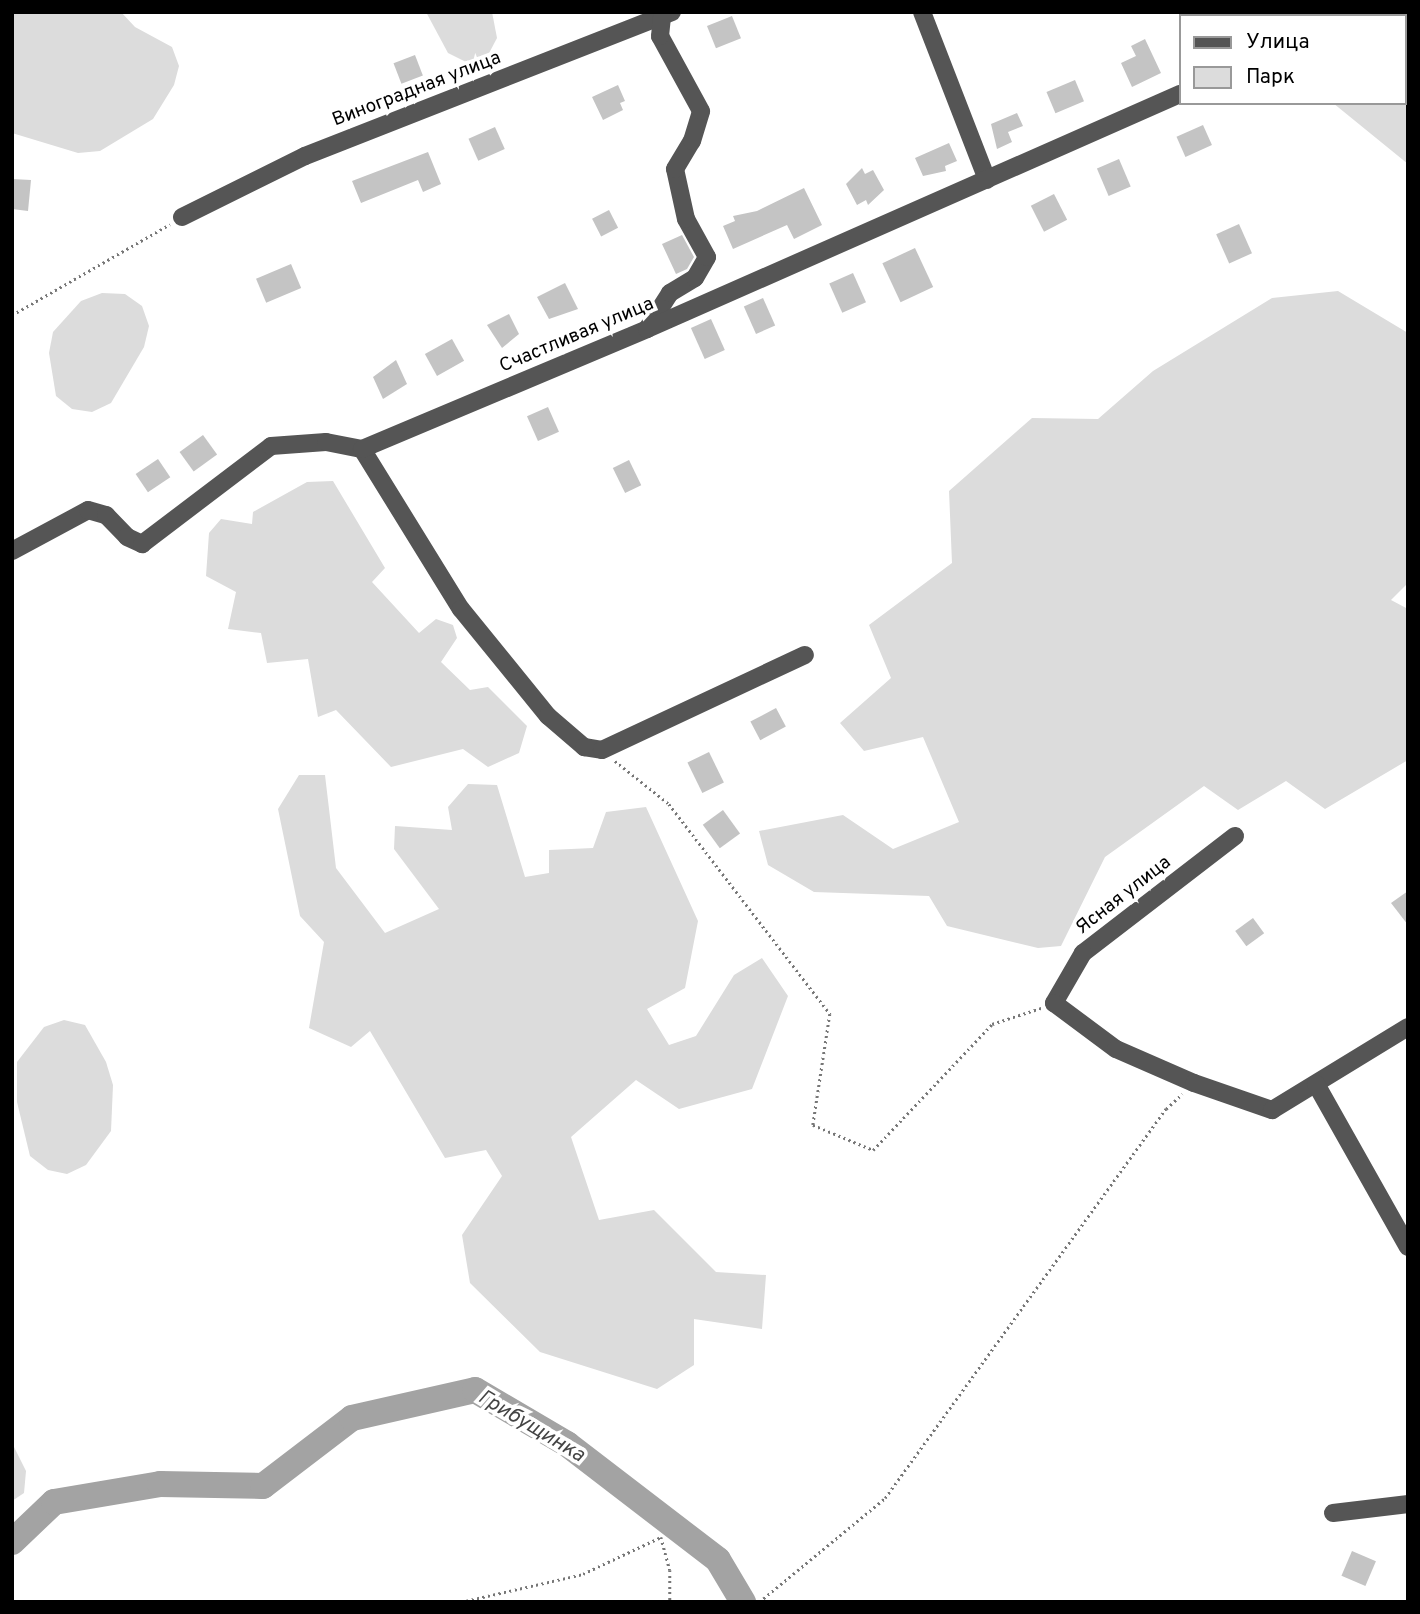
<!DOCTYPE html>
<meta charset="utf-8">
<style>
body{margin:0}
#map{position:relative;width:1420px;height:1614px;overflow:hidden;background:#fff;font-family:Overpass,sans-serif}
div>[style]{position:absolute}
.green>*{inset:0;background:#dcdcdc}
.river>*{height:26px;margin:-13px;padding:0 13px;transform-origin:13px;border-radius:13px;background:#a3a3a3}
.building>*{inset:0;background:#c4c4c4;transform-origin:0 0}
.path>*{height:2.5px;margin-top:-1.25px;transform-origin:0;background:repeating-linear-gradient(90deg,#777 0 2px,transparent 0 5.5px)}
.minor>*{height:18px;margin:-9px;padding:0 9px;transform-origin:9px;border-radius:9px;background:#555}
span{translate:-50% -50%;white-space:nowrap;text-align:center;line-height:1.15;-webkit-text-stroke:7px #fff;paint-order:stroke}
.street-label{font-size:19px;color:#000}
.water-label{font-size:21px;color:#444;font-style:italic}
.frame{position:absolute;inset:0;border:14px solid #000;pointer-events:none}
.legend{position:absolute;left:1179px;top:14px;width:228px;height:91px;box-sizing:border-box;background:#fff;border:2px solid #999;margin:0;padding:9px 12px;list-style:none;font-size:21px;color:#000}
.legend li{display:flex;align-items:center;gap:14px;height:35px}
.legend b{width:35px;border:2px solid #999}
</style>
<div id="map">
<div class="green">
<i style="clip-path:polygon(12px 12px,121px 12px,135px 27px,172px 47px,179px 66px,174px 85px,153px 119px,100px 151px,78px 153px,12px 133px)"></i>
<i style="clip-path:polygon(426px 12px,492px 12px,497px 38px,487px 57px,468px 63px,448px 53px)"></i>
<i style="clip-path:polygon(1392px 12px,1408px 12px,1408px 164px,1333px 103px,1404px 103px,1404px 16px,1381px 16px)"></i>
<i style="clip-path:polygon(1338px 291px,1408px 333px,1408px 583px,1391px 600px,1408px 609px,1408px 760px,1325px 809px,1286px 781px,1238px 810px,1204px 786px,1105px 857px,1061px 946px,1038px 948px,947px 926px,929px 896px,814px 892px,768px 865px,759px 831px,843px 815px,893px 849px,959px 822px,923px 737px,864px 751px,840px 723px,891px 678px,869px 625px,952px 563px,949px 491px,1032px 418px,1098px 419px,1153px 371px,1272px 298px)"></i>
<i style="clip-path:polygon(102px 293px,125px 294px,142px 306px,149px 326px,144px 347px,111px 403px,92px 412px,72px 409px,56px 396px,49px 353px,53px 332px,81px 301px)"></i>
<i style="clip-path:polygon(333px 481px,385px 568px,372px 582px,419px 633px,436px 619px,453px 625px,457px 638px,441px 662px,470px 690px,488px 687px,527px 726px,519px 753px,488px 767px,463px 749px,391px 767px,336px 710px,318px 717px,308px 659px,267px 663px,261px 633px,228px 629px,236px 592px,206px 576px,209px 533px,221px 519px,252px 524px,253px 512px,307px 482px)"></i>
<i style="clip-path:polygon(299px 775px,325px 775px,336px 868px,385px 933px,439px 909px,394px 849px,395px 826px,452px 830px,448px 807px,468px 784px,497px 785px,525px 877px,549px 873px,549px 850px,593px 848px,606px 812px,646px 807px,698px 921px,685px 988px,647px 1009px,669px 1045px,696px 1036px,734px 975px,762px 958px,788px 996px,752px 1089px,679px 1109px,636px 1080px,571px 1137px,599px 1220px,654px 1210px,716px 1272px,766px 1275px,762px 1329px,694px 1319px,694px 1365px,657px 1389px,540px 1352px,470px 1283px,462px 1235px,502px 1176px,486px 1150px,445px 1158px,370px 1031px,351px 1047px,309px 1028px,324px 942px,300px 916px,278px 809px)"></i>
<i style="clip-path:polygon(64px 1020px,85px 1025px,106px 1062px,113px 1085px,111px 1131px,86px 1165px,67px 1174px,48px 1170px,30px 1156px,17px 1102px,17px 1062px,44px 1027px)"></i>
<i style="clip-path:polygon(12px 1443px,26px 1471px,24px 1493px,12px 1501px)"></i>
</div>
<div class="river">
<i style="left:12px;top:1542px;width:58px;rotate:-43.6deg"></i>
<i style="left:54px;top:1502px;width:108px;rotate:-9.6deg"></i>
<i style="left:160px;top:1484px;width:103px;rotate:1.1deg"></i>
<i style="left:263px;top:1486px;width:112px;rotate:-37.4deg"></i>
<i style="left:352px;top:1418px;width:126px;rotate:-12.8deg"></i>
<i style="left:475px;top:1390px;width:107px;rotate:30.4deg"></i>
<i style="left:567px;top:1444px;width:190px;rotate:37.5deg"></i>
<i style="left:718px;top:1560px;width:49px;rotate:59.2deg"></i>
</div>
<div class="building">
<i style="left:732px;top:16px;width:24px;height:27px;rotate:68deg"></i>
<i style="clip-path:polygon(1145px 39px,1161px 73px,1132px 87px,1121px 63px,1136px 56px,1131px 46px)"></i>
<i style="left:415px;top:55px;width:22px;height:23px;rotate:69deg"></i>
<i style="left:1075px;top:80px;width:23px;height:31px;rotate:67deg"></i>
<i style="clip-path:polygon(618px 85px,625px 101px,620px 103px,623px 110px,603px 120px,592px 97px)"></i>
<i style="clip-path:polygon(1017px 113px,1023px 126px,1008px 132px,1012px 142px,997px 149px,991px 124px)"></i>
<i style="left:1203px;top:125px;width:22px;height:29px;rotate:66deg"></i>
<i style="left:495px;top:127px;width:24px;height:29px;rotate:66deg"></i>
<i style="clip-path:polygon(949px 143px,957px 161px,945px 166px,946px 171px,923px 176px,915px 158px)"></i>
<i style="clip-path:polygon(428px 152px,441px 184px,423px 192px,418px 180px,361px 203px,352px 181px)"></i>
<i style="left:1119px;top:159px;width:30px;height:24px;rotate:67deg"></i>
<i style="clip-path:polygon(862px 168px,865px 174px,873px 170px,884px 190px,868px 205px,866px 200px,857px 205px,846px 184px)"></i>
<i style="clip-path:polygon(12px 179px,31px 180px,28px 211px,12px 209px)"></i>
<i style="clip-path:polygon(804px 188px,822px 225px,794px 239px,787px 225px,733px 249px,723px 226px,735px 221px,733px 216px,757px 211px)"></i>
<i style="left:1054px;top:194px;width:29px;height:26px;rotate:63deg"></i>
<i style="left:609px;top:210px;width:20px;height:19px;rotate:63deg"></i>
<i style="left:1239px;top:224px;width:32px;height:25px;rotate:66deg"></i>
<i style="clip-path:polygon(682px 235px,694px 257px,687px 269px,676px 274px,662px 244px)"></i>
<i style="left:915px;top:248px;width:43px;height:36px;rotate:65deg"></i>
<i style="left:291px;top:264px;width:26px;height:38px;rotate:67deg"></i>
<i style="left:853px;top:273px;width:32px;height:26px;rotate:66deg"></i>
<i style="clip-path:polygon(565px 283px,578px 309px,549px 319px,537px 297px)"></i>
<i style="left:763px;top:298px;width:30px;height:21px;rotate:66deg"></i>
<i style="clip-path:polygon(509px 314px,519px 334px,502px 348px,487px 325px)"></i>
<i style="left:711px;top:319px;width:34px;height:22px;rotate:66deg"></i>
<i style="left:452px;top:339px;width:25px;height:31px;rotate:61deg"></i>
<i style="clip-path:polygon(396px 360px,407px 384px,383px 399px,373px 377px)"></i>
<i style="left:548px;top:407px;width:27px;height:23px;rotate:66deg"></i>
<i style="left:203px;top:435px;width:24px;height:29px;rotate:54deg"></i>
<i style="left:158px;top:459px;width:22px;height:27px;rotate:56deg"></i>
<i style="left:629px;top:460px;width:28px;height:18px;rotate:64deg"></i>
<i style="left:776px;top:708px;width:21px;height:29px;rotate:62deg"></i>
<i style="left:709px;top:752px;width:34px;height:24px;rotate:64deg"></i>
<i style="left:723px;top:810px;width:29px;height:25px;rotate:54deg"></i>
<i style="clip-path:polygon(1408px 891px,1408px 925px,1391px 903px)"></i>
<i style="left:1253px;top:918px;width:19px;height:22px;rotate:54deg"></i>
<i style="left:1352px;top:1551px;width:26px;height:27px;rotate:23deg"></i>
</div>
<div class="path">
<i style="left:12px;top:315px;width:182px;rotate:-29.9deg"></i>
<i style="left:615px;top:761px;width:69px;rotate:38.5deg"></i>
<i style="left:669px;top:804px;width:265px;rotate:52.5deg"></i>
<i style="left:830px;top:1014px;width:112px;rotate:98.7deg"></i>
<i style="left:813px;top:1125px;width:65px;rotate:22.6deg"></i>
<i style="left:873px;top:1150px;width:173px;rotate:-46.6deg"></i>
<i style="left:992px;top:1024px;width:52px;rotate:-18.1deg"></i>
<i style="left:461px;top:1602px;width:125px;rotate:-12.9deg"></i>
<i style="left:583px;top:1574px;width:86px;rotate:-25.4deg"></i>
<i style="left:661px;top:1537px;width:34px;rotate:75deg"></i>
<i style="left:670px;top:1570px;width:32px;rotate:90deg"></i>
<i style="left:759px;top:1602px;width:163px;rotate:-39.5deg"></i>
<i style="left:885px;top:1498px;width:480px;rotate:-54.2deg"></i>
<i style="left:1166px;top:1109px;width:22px;rotate:-43deg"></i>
</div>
<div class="minor">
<i style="left:922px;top:12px;width:180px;rotate:68.8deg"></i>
<i style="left:1336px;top:16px;width:8px;rotate:-30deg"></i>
<i style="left:182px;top:217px;width:137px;rotate:-26.4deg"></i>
<i style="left:305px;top:156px;width:394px;rotate:-21.4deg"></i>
<i style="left:647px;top:329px;width:43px;rotate:-57.4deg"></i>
<i style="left:670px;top:293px;width:29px;rotate:-31deg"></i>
<i style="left:695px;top:278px;width:24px;rotate:-60deg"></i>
<i style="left:707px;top:257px;width:43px;rotate:-118.9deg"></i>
<i style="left:686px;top:219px;width:51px;rotate:-102.4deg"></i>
<i style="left:675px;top:169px;width:33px;rotate:-59deg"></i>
<i style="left:692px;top:141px;width:31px;rotate:-73deg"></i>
<i style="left:701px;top:111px;width:85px;rotate:-118.7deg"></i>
<i style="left:660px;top:36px;width:20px;rotate:-84deg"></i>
<i style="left:362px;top:449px;width:188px;rotate:58.3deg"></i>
<i style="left:461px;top:609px;width:138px;rotate:50.9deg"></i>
<i style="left:548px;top:716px;width:48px;rotate:40.7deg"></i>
<i style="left:584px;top:747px;width:18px;rotate:9deg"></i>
<i style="left:602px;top:750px;width:224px;rotate:-25.1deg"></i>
<i style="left:12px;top:551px;width:86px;rotate:-28.3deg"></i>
<i style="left:88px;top:510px;width:19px;rotate:16deg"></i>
<i style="left:106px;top:515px;width:30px;rotate:46deg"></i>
<i style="left:127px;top:537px;width:17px;rotate:25deg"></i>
<i style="left:142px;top:544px;width:162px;rotate:-37.2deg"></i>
<i style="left:271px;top:446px;width:55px;rotate:-4.2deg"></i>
<i style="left:326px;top:442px;width:37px;rotate:11deg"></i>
<i style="left:362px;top:449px;width:309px;rotate:-22.8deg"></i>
<i style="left:647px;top:329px;width:583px;rotate:-23.79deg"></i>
<i style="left:1235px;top:836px;width:192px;rotate:142.4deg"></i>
<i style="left:1083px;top:953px;width:58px;rotate:120.1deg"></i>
<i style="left:1054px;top:1003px;width:77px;rotate:36.6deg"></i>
<i style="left:1116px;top:1049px;width:85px;rotate:23.6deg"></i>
<i style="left:1194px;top:1083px;width:83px;rotate:19.1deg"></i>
<i style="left:1272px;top:1110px;width:159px;rotate:-31.4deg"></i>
<i style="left:1316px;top:1084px;width:187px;rotate:60.6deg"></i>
<i style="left:1333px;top:1513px;width:76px;rotate:-6.8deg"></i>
</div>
<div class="street-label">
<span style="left:417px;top:90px;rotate:-21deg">Виноградная улица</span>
<span style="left:577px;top:336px;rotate:-23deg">Счастливая улица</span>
<span style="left:1124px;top:896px;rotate:-38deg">Ясная улица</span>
</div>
<div class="water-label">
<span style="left:531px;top:1427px;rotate:31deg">Грибущинка</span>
</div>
<div class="frame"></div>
<ul class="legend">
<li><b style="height:9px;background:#555"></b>Улица</li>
<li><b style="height:19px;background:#dcdcdc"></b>Парк</li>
</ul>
</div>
